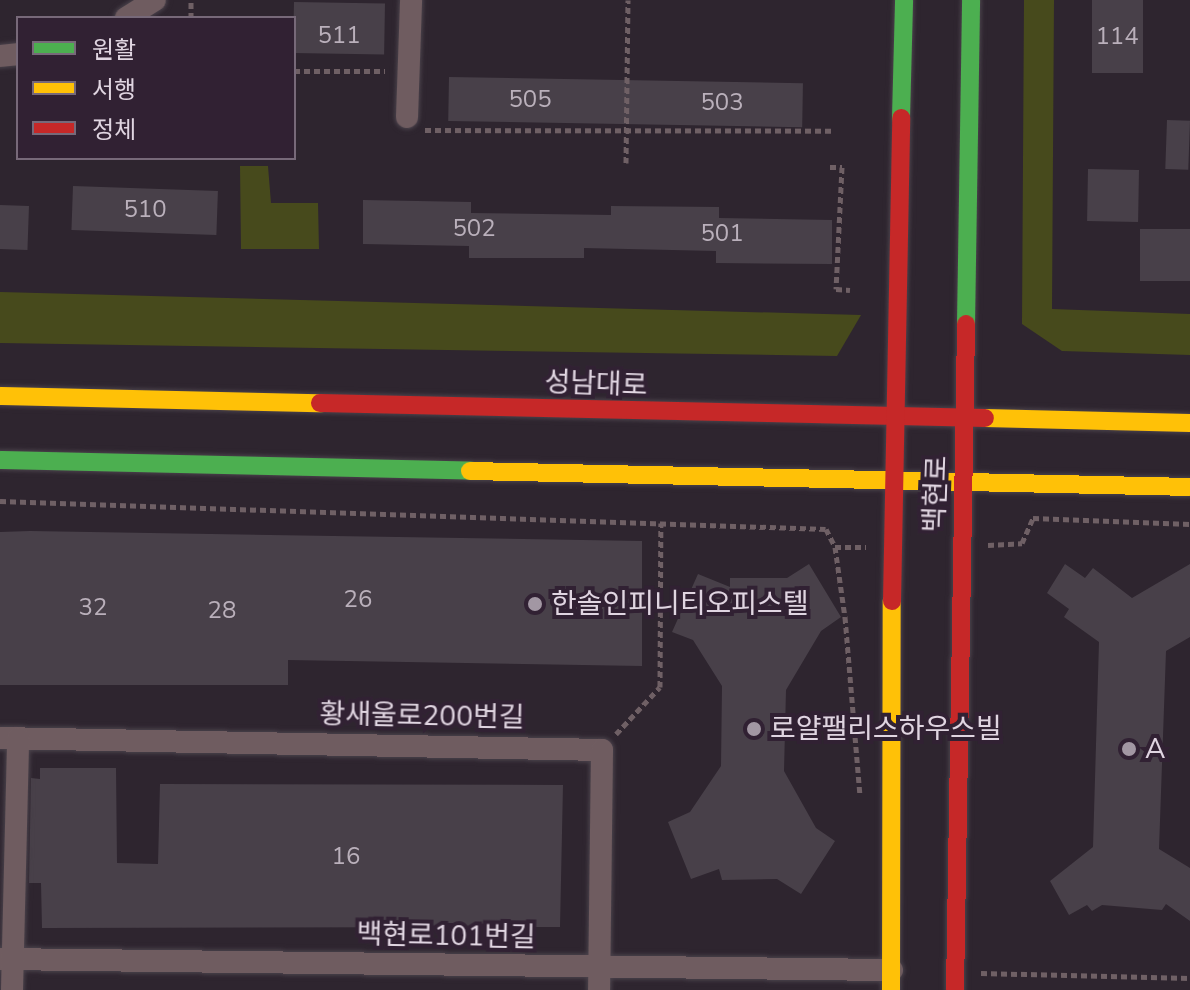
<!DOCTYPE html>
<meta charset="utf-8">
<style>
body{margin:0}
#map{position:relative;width:1190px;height:990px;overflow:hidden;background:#2e252f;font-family:"Nunito Sans","Noto Sans KR",sans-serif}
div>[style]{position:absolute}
.green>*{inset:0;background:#474a1c}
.building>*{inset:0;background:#484049;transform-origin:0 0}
.path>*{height:5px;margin-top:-2.5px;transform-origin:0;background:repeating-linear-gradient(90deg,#6f6065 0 6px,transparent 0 10px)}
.roads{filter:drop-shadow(0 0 2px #4a424b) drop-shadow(0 0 2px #4a424b)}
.street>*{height:22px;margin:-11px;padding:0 11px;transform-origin:11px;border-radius:11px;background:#6f5c60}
.fast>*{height:18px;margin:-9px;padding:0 9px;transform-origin:9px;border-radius:9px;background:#4caf50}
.slow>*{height:18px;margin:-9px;padding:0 9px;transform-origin:9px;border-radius:9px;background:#ffc107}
.jam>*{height:18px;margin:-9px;padding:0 9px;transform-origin:9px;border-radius:9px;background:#c62828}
.dots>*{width:22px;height:22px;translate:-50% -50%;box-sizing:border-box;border:4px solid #312133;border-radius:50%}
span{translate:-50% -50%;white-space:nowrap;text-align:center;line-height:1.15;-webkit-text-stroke:8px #312133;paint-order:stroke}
.number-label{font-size:24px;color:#bab0bb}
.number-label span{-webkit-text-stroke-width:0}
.street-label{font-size:28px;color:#e0d5e1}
.poi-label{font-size:28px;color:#e0d5e1}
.left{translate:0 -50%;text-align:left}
.legend{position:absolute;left:16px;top:16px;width:280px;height:144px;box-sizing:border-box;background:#312133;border:2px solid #776979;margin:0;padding:10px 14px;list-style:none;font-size:24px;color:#e0d5e1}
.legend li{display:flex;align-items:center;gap:16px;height:40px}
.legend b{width:40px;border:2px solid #776979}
</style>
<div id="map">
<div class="green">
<i style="clip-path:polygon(1024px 0,1054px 0,1052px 309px,1190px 314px,1190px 355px,1062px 351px,1022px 324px)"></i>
<i style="clip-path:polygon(240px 166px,268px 166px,271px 203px,318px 203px,319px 249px,241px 249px)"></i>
<i style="clip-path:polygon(0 292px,861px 315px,837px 356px,0 343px)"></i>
</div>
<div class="building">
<i style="left:1092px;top:0;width:51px;height:73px"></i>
<i style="left:294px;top:2px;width:91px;height:51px;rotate:1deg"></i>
<i style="left:449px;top:77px;width:354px;height:44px;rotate:1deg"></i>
<i style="left:1167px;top:120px;width:23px;height:49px;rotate:2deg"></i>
<i style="left:1088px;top:169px;width:51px;height:52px;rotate:1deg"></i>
<i style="left:73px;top:186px;width:145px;height:44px;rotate:2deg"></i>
<i style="clip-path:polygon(363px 200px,471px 202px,471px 213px,611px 215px,611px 206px,719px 207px,719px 218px,832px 220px,832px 264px,716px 263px,716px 251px,584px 248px,584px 258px,469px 258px,469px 246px,363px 244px)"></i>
<i style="left:0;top:205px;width:29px;height:44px;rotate:2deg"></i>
<i style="left:1140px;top:229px;width:50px;height:52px"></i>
<i style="clip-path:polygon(30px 531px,642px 541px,642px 666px,288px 660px,288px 685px,0 685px,0 532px)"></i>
<i style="clip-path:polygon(809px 564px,841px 617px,821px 631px,786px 690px,784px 771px,816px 828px,835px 841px,801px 894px,777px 879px,722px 880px,719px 869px,691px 879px,668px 822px,690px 812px,721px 766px,722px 686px,693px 640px,672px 632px,698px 574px,730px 587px,730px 578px,787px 578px)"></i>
<i style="clip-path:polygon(1065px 564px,1085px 578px,1093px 568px,1132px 598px,1190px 564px,1190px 637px,1166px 651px,1159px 849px,1190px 868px,1190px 921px,1166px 904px,1162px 910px,1102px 905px,1092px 911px,1087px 905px,1069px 915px,1050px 881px,1093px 847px,1099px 642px,1064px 617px,1069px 609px,1047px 593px)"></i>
<i style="clip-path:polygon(40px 768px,116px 768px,117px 863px,158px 864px,160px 784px,563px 785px,560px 927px,42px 928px,41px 883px,29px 883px,31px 778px,40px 779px)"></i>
</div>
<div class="path">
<i style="left:191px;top:18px;width:18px;rotate:-90deg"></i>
<i style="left:294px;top:71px;width:91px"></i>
<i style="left:425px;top:130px;width:407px;rotate:0.1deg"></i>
<i style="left:626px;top:163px;width:163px;rotate:-89.3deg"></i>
<i style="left:830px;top:167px;width:12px"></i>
<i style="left:842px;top:167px;width:122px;rotate:92.8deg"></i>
<i style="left:836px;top:289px;width:14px;rotate:4deg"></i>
<i style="left:0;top:501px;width:826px;rotate:1.94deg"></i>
<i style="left:826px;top:529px;width:20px;rotate:63deg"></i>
<i style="left:835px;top:547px;width:71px;rotate:81.9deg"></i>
<i style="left:845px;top:617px;width:178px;rotate:85.2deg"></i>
<i style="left:988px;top:545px;width:34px;rotate:-3deg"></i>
<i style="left:1022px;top:543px;width:27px;rotate:-66deg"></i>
<i style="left:1033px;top:518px;width:157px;rotate:2.2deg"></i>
<i style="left:835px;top:547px;width:31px"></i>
<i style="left:616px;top:734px;width:64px;rotate:-46.9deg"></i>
<i style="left:660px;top:687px;width:164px;rotate:-89.7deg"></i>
<i style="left:981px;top:973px;width:209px;rotate:1.4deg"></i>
</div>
<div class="roads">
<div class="street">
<i style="left:126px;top:18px;width:34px;rotate:-32deg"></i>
<i style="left:0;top:56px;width:18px;rotate:-6deg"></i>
<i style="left:407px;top:117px;width:117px;rotate:-88deg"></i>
<i style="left:0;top:738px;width:602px;rotate:1.14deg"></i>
<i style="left:602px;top:750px;width:240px;rotate:90.7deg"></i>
<i style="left:0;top:959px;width:892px;rotate:0.71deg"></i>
<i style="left:12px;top:990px;width:252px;rotate:-88.6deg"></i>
</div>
<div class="fast">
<i style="left:901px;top:118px;width:118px;rotate:-88.5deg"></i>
<i style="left:966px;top:324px;width:324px;rotate:-89.1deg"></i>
<i style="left:0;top:460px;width:470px;rotate:1.3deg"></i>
</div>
<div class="slow">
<i style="left:0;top:396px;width:320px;rotate:1.3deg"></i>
<i style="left:985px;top:418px;width:205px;rotate:1.4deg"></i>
<i style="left:470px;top:471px;width:720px;rotate:1.27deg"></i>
<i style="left:891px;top:990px;width:389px;rotate:-89.9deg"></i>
</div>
<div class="jam">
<i style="left:320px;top:403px;width:665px;rotate:1.29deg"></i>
<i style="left:892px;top:601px;width:483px;rotate:-88.9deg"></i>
<i style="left:955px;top:990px;width:666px;rotate:-89.05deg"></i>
</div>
</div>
<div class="dots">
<i style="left:535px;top:604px;background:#a297a3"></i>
<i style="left:754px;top:729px;background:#a297a3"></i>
<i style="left:1129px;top:749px;background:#a297a3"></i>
</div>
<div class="number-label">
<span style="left:339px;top:36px">511</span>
<span style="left:1117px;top:37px">114</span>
<span style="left:530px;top:100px">505</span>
<span style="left:722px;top:103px">503</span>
<span style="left:145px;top:210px">510</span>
<span style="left:474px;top:229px">502</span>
<span style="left:722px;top:234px">501</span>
<span style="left:358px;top:600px">26</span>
<span style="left:93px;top:608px">32</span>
<span style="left:222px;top:611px">28</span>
<span style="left:346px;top:857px">16</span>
</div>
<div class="street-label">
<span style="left:596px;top:384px;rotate:2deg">성남대로</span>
<span style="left:936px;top:494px;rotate:-88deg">백현로</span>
<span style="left:422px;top:716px;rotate:1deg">황새울로200번길</span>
<span style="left:446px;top:936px;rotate:1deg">백현로101번길</span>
</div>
<div class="poi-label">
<span class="left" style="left:551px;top:604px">한솔인피니티오피스텔</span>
<span class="left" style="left:770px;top:729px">로얄팰리스하우스빌</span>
<span class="left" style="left:1145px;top:749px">A</span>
</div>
<ul class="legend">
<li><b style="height:10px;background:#4caf50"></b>원활</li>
<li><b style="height:10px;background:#ffc107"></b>서행</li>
<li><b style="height:10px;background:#c62828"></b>정체</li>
</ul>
</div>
